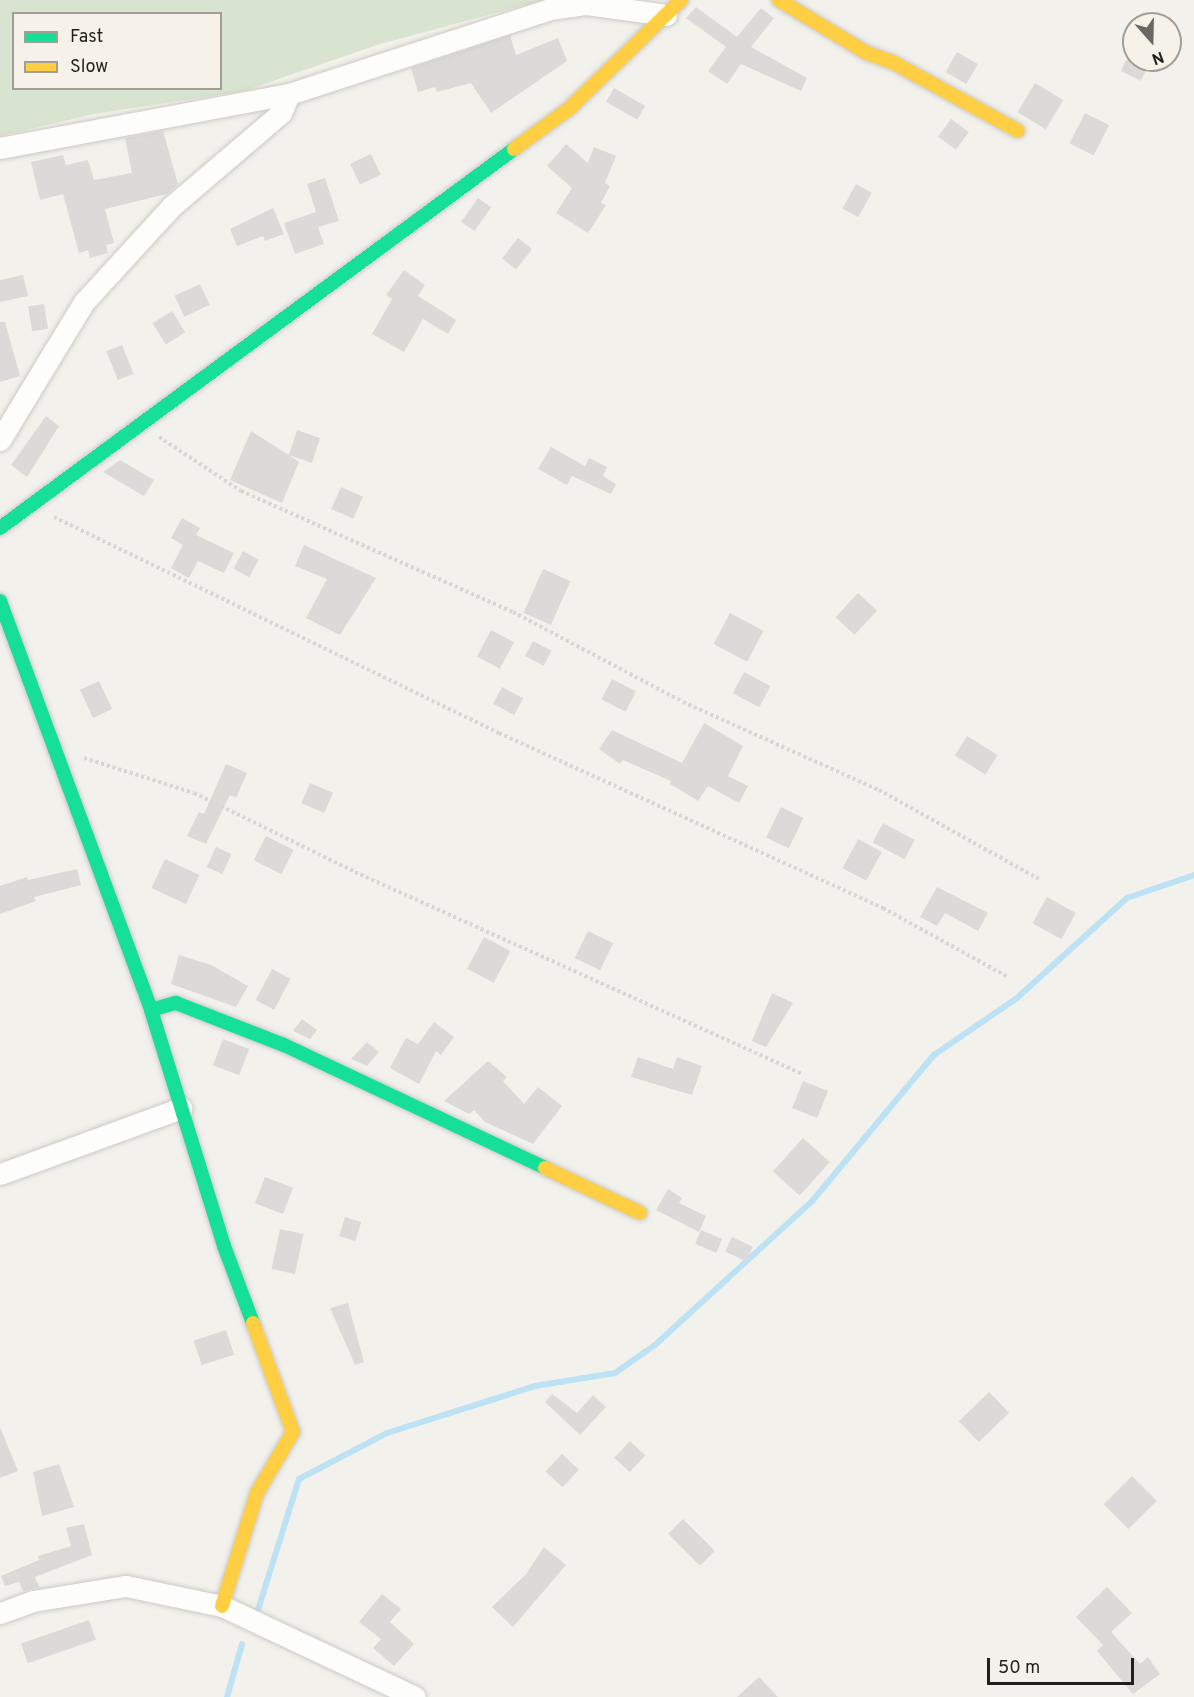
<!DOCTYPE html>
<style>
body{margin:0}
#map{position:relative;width:1194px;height:1697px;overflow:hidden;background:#f3f1ec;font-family:Overpass,sans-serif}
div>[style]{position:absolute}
.green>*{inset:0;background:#d9e4d0}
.stream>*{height:6px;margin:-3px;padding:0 3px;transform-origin:3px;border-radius:3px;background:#bde2f3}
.building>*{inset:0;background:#dcdad9;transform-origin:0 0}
.path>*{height:4px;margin-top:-2px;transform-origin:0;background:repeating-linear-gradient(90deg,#d7d6d4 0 3px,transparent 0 6px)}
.roads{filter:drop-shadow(0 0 2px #cccac6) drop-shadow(0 0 2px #cccac6)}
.street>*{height:21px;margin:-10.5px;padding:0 10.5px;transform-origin:10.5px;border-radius:10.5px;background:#fdfdfc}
.fast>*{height:14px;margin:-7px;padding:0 7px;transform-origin:7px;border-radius:7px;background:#16e098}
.slow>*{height:14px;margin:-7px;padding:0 7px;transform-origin:7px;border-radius:7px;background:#ffcf43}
span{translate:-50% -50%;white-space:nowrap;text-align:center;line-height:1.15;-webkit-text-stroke:4.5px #f6f2e9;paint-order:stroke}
.legend{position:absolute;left:12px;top:12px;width:210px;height:78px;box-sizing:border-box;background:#f6f2e9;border:2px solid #a19e97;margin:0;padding:8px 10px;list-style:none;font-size:18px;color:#211f1c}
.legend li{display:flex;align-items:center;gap:12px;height:30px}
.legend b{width:30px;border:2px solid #a19e97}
.north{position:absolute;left:1122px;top:12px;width:60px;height:60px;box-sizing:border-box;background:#f6f2e9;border:2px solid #a19e97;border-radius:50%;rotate:160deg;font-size:16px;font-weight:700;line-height:24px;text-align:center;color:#211f1c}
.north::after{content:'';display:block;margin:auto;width:21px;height:27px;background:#6a6865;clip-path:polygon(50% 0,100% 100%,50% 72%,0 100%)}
.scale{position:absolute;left:987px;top:1658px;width:147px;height:27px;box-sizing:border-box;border:3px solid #211f1c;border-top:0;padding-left:8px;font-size:18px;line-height:21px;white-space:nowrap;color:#211f1c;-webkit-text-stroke:4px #f6f2e9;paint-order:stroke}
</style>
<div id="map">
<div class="green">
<i style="clip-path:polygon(evenodd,0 0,543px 0,377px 45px,244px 91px,94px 114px,0 136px,0 0,14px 14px,220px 14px,220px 88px,14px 88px,14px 14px)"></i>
</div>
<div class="stream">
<i style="left:257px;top:1613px;width:140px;rotate:-72.6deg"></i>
<i style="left:299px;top:1479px;width:99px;rotate:-27.6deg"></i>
<i style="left:387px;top:1433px;width:155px;rotate:-17.6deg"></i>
<i style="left:535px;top:1386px;width:81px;rotate:-9.2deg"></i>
<i style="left:615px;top:1373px;width:49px;rotate:-35deg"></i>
<i style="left:655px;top:1345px;width:214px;rotate:-42.5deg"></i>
<i style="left:813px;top:1200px;width:189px;rotate:-50.2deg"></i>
<i style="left:934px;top:1055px;width:101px;rotate:-34.5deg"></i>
<i style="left:1017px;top:998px;width:149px;rotate:-42.3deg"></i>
<i style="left:1127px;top:898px;width:71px;rotate:-18.9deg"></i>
<i style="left:227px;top:1697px;width:55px;rotate:-74.2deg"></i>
</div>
<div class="building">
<i style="clip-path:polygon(696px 7px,737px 37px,761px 8px,774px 18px,751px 47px,807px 78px,801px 91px,741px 64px,727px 84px,708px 71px,726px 47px,686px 18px)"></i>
<i style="clip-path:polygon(510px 35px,516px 55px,558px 38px,567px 61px,491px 113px,471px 83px,437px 92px,435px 87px,418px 92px,411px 68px)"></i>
<i style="left:957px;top:52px;width:24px;height:23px;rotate:30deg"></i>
<i style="clip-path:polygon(1126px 60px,1151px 60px,1141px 81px,1121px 71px)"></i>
<i style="left:1035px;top:83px;width:33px;height:34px;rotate:31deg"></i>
<i style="left:614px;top:88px;width:36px;height:16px;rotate:30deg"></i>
<i style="left:1085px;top:113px;width:27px;height:34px;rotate:27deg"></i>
<i style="left:951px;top:119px;width:22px;height:22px;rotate:36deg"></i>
<i style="clip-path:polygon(163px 131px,178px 184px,167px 194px,105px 209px,114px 243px,106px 245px,108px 253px,90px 258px,88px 250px,79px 253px,63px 194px,40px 200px,31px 162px,63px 155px,66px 165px,88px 160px,94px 180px,132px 173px,125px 138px)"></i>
<i style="clip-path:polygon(566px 144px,588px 163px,594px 147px,616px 156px,605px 183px,610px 186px,601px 203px,606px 205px,588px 233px,556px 213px,572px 188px,547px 166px)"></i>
<i style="left:371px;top:154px;width:23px;height:23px;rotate:65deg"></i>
<i style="clip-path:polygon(325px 178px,339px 221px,318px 227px,324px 244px,295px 254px,284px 223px,316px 212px,307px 184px)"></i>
<i style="left:856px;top:184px;width:18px;height:28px;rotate:29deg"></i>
<i style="left:478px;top:198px;width:16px;height:29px;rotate:35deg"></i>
<i style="clip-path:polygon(273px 208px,284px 234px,265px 241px,263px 236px,237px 246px,230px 229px)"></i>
<i style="left:518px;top:238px;width:18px;height:26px;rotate:38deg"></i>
<i style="clip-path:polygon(404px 270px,425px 285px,418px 296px,456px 320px,448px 334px,423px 319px,404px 352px,372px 334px,392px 299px,386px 295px)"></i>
<i style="clip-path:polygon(23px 275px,28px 296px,0 302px,0 280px)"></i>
<i style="left:200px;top:284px;width:23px;height:28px;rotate:65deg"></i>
<i style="left:44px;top:304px;width:25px;height:16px;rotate:81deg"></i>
<i style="left:172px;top:311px;width:25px;height:23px;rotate:58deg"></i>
<i style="clip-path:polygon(0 322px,5px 322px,20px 376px,0 382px)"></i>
<i style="left:122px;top:345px;width:31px;height:17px;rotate:68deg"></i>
<i style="clip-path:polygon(46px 416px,59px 426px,27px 477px,11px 465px)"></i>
<i style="clip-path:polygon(297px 430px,320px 438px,312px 463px,289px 455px,299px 462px,282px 503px,230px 480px,251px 431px,289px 455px)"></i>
<i style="clip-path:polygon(551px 447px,585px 466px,589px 458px,607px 467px,603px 476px,616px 484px,611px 494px,572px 476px,567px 485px,538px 469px)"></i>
<i style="clip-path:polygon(120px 460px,154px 480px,144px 496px,103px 472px)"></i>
<i style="left:341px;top:487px;width:24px;height:24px;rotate:24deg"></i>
<i style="clip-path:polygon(182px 518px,200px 528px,196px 535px,234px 553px,224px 573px,198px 561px,189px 578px,171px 568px,183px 545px,171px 538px)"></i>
<i style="clip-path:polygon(304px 545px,376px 578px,340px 635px,306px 618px,327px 579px,295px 566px)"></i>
<i style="left:243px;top:551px;width:18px;height:20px;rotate:29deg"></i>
<i style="left:543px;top:569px;width:30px;height:48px;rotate:24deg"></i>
<i style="left:858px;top:593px;width:26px;height:33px;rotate:43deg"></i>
<i style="left:730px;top:613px;width:38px;height:35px;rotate:28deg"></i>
<i style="left:491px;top:630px;width:26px;height:30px;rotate:28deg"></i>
<i style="left:533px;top:641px;width:21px;height:17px;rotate:28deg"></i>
<i style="left:744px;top:672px;width:30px;height:24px;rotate:28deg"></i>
<i style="left:612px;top:679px;width:27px;height:23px;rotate:27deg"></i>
<i style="left:99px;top:681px;width:31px;height:21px;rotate:65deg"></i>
<i style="left:502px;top:687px;width:24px;height:19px;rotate:28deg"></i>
<i style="clip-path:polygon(704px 723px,743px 746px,728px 776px,748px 786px,739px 803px,708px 786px,698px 801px,670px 784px,671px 781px,623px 760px,620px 764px,599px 749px,612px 730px,682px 763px)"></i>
<i style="left:967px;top:736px;width:36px;height:23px;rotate:32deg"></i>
<i style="clip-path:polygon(226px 764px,247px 773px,236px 798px,230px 795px,206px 844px,187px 836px,199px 812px,204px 814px)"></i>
<i style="left:310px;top:783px;width:25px;height:22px;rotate:23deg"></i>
<i style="left:781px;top:807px;width:25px;height:34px;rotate:26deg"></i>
<i style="left:883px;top:823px;width:36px;height:22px;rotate:28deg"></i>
<i style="left:266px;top:836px;width:31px;height:27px;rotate:27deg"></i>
<i style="left:858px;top:839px;width:27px;height:33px;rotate:28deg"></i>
<i style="left:216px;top:847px;width:17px;height:22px;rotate:25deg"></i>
<i style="left:165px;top:859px;width:38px;height:32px;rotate:25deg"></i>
<i style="clip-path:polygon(77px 869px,81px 885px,34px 897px,36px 901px,0 914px,0 886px,27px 877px,28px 880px)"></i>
<i style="clip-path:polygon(937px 887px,988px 913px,978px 931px,945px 913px,937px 926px,920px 917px)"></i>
<i style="left:1047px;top:897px;width:33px;height:30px;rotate:29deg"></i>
<i style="left:588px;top:931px;width:28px;height:30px;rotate:26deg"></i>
<i style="left:484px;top:937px;width:30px;height:36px;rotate:28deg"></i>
<i style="clip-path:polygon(179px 955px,211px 965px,248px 986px,236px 1007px,171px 984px)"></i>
<i style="left:272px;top:969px;width:21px;height:35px;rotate:28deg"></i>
<i style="clip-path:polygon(772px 993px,793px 1003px,766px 1047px,752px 1041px)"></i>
<i style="clip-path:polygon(302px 1019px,317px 1030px,310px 1039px,293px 1031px)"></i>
<i style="clip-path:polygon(434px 1022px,454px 1037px,441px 1055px,436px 1051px,419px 1084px,390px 1068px,406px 1038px,418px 1044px)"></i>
<i style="left:223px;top:1039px;width:28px;height:28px;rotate:21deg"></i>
<i style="clip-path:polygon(367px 1042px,379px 1052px,367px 1066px,351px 1059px)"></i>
<i style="clip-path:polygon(638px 1057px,673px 1069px,677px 1057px,702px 1066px,692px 1095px,631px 1077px)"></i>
<i style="clip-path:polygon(488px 1061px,507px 1077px,503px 1081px,524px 1104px,538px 1087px,562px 1106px,533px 1144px,485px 1122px,474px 1110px,469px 1114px,444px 1101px)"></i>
<i style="left:803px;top:1081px;width:27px;height:29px;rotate:22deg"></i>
<i style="left:803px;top:1138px;width:36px;height:45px;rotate:42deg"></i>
<i style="left:265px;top:1177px;width:30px;height:28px;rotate:21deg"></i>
<i style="clip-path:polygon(668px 1189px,682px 1198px,679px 1203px,706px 1216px,699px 1232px,656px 1210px)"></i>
<i style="left:345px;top:1217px;width:17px;height:20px;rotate:17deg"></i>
<i style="left:280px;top:1229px;width:24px;height:41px;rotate:12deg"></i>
<i style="left:701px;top:1230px;width:23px;height:15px;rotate:23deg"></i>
<i style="left:732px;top:1237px;width:23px;height:16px;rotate:25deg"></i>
<i style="clip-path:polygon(348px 1303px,364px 1362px,355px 1365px,330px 1308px)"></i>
<i style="left:226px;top:1330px;width:26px;height:34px;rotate:72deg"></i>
<i style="left:989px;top:1392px;width:29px;height:42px;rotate:46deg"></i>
<i style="clip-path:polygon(552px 1394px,577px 1413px,593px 1395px,606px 1407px,580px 1435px,545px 1402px)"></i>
<i style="clip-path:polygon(0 1427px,18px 1471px,0 1478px)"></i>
<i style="left:630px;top:1441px;width:21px;height:23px;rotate:43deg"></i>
<i style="left:562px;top:1454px;width:23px;height:24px;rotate:43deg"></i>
<i style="clip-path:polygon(59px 1464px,74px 1507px,42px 1516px,33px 1472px)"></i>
<i style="left:1132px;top:1476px;width:35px;height:40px;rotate:45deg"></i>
<i style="left:683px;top:1519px;width:45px;height:21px;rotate:45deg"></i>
<i style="clip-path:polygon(84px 1524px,92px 1555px,35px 1577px,39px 1587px,23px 1591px,19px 1582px,5px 1586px,1px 1576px,39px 1560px,38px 1556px,71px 1546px,66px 1528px)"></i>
<i style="clip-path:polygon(544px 1547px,566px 1565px,513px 1627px,492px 1607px,526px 1574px)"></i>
<i style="clip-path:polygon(1107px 1587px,1132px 1613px,1111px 1632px,1140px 1664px,1148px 1657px,1160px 1674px,1133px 1694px,1097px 1651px,1103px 1645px,1076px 1617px)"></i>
<i style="clip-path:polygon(382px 1594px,401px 1609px,390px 1622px,414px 1644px,394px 1666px,373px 1648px,381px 1639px,359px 1622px)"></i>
<i style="left:89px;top:1620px;width:21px;height:72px;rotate:71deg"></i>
<i style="clip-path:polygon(759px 1677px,778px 1697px,737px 1697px)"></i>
</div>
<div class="path">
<i style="left:159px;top:437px;width:98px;rotate:33.4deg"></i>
<i style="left:241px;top:491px;width:298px;rotate:24deg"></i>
<i style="left:513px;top:612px;width:192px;rotate:27.9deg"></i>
<i style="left:683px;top:702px;width:215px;rotate:24.2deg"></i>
<i style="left:879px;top:790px;width:183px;rotate:29.1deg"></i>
<i style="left:54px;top:517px;width:495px;rotate:25.9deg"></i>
<i style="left:499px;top:733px;width:422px;rotate:24.5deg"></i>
<i style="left:883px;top:908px;width:141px;rotate:28.9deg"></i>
<i style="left:84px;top:758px;width:115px;rotate:17.7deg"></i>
<i style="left:194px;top:793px;width:179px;rotate:26.1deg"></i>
<i style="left:355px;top:872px;width:489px;rotate:24.3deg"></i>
</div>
<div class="roads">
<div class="street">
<i style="left:0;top:148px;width:294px;rotate:-10.6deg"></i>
<i style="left:289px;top:94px;width:274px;rotate:-18deg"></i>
<i style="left:550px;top:9px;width:37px;rotate:-8deg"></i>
<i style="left:587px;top:4px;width:80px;rotate:7.9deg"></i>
<i style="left:0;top:440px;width:162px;rotate:-58.7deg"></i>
<i style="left:84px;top:302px;width:130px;rotate:-47.5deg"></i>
<i style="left:172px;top:206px;width:143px;rotate:-40.5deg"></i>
<i style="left:281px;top:113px;width:21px;rotate:-67deg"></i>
<i style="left:0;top:1174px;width:193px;rotate:-20deg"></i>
<i style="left:0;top:1613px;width:35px;rotate:-20deg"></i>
<i style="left:33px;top:1601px;width:94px;rotate:-9.2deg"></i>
<i style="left:126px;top:1586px;width:98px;rotate:11.8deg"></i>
<i style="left:222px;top:1606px;width:213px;rotate:25.2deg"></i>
</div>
<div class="fast">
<i style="left:0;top:528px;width:639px;rotate:-36.4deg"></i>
<i style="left:0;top:601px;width:436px;rotate:69.7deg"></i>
<i style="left:151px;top:1010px;width:247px;rotate:72.8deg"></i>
<i style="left:224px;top:1246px;width:82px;rotate:69.4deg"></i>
<i style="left:151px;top:1010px;width:26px;rotate:-16deg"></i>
<i style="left:176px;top:1003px;width:116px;rotate:21.3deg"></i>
<i style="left:284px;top:1045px;width:289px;rotate:25.2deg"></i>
</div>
<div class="slow">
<i style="left:779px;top:0;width:103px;rotate:31.1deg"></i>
<i style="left:867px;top:53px;width:29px;rotate:20deg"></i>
<i style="left:894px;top:63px;width:141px;rotate:28.7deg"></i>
<i style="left:514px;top:149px;width:69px;rotate:-36.2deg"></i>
<i style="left:570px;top:108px;width:155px;rotate:-44.2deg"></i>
<i style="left:545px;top:1168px;width:105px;rotate:25.3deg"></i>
<i style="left:222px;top:1606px;width:118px;rotate:-72.8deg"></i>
<i style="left:257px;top:1493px;width:71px;rotate:-59.5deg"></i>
<i style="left:293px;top:1432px;width:116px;rotate:-110.2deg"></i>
</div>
</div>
<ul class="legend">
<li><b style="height:8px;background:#16e098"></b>Fast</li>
<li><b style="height:8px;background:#ffcf43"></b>Slow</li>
</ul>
<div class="north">N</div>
<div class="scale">50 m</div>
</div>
